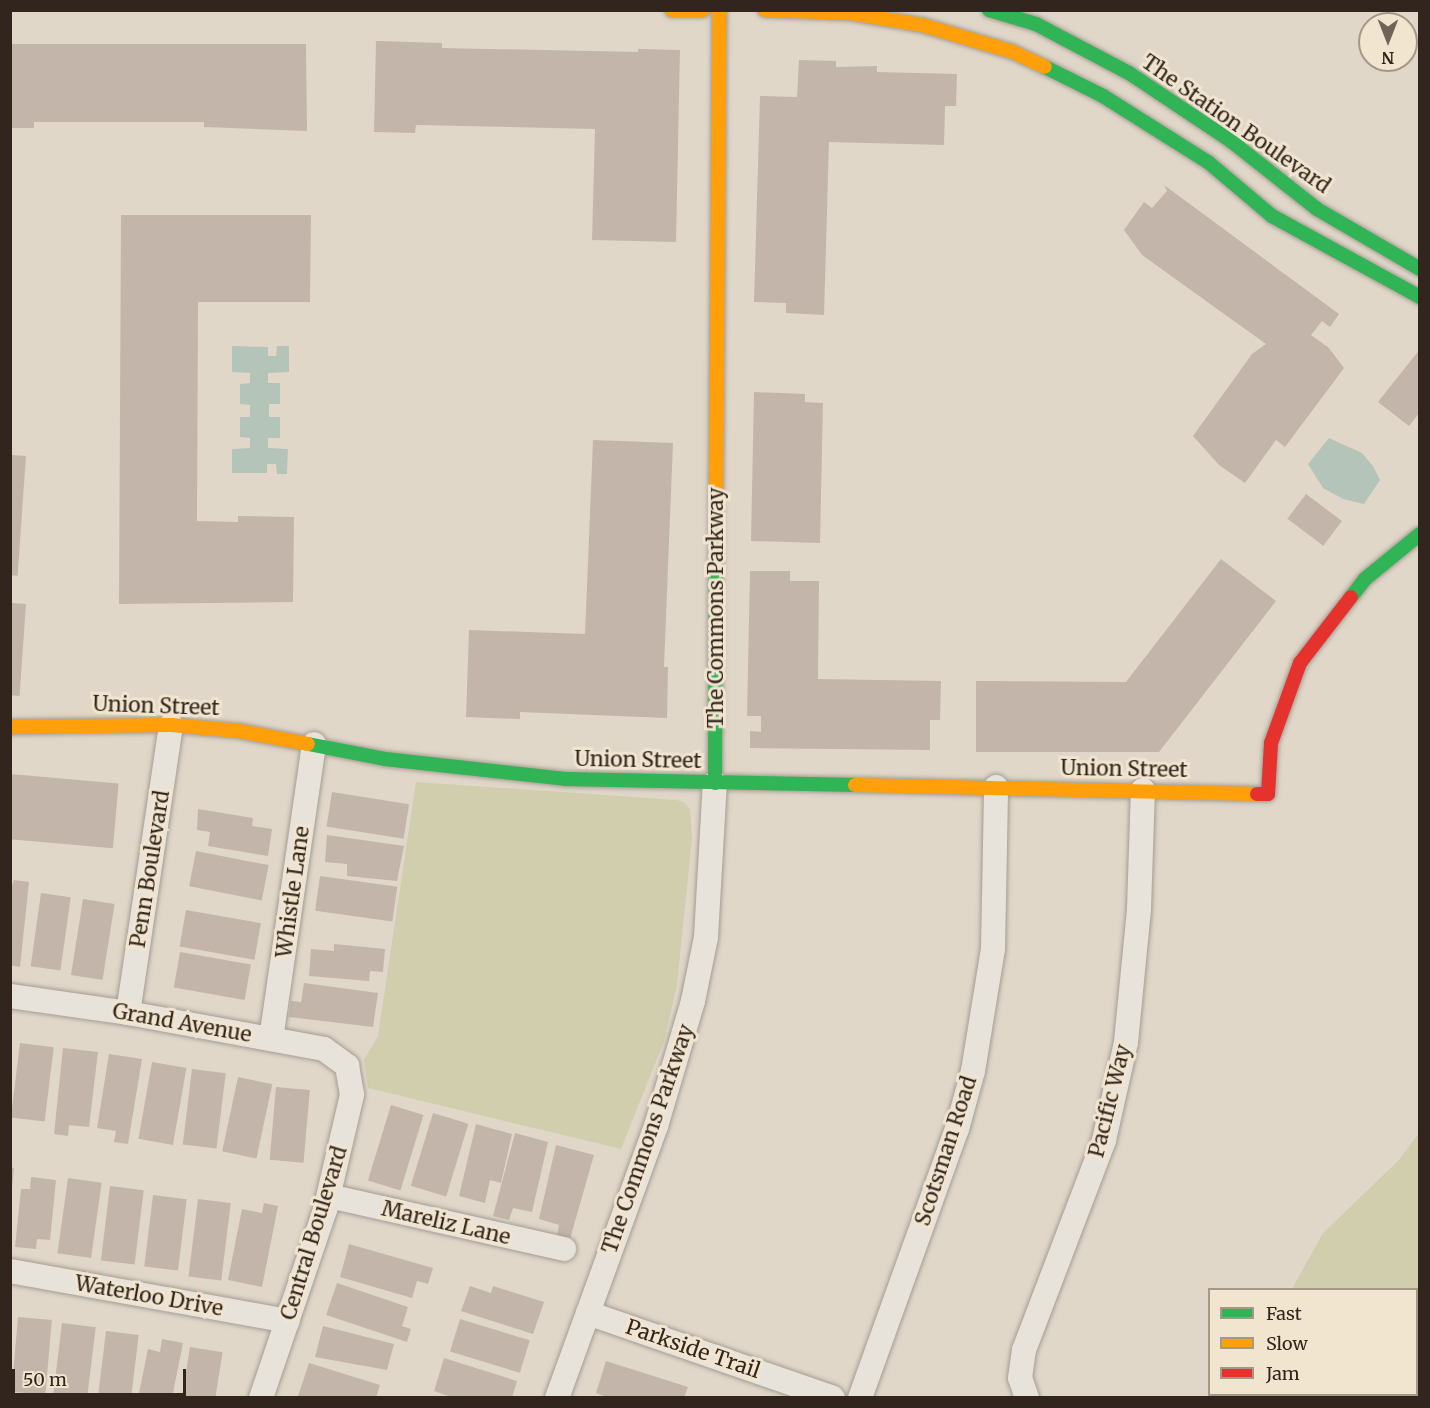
<!DOCTYPE html>
<style>
body{margin:0}
#map{position:relative;width:1430px;height:1408px;overflow:hidden;background:#e0d7c9;font-family:Merriweather,serif}
div>[style]{position:absolute}
.green>*{inset:0;background:#d0cead}
.water>*{inset:0;background:#b5c4b9}
.building>*{inset:0;background:#c3b5aa;transform-origin:0 0}
.roads{filter:drop-shadow(0 0 2px #a59d93) drop-shadow(0 0 2px #a59d93)}
.street>*{height:24px;margin:-12px;padding:0 12px;transform-origin:12px;border-radius:12px;background:#e8e3da}
.fast>*{height:14px;margin:-7px;padding:0 7px;transform-origin:7px;border-radius:7px;background:#30b455}
.slow>*{height:14px;margin:-7px;padding:0 7px;transform-origin:7px;border-radius:7px;background:#ff9f0a}
.jam>*{height:14px;margin:-7px;padding:0 7px;transform-origin:7px;border-radius:7px;background:#e5322d}
span{translate:-50% -50%;white-space:nowrap;text-align:center;line-height:1.15;-webkit-text-stroke:6px #f1e5cf;paint-order:stroke}
.street-label{font-size:21px;color:#31251d}
.frame{position:absolute;inset:0;border:12px solid #31251d;pointer-events:none}
.legend{position:absolute;left:1208px;top:1288px;width:210px;height:108px;box-sizing:border-box;background:#f1e5cf;border:2px solid #a49888;margin:0;padding:8px 10px;list-style:none;font-size:18px;color:#31251d}
.legend li{display:flex;align-items:center;gap:12px;height:30px}
.legend b{width:30px;border:2px solid #a49888}
.north{position:absolute;left:1358px;top:12px;width:60px;height:60px;box-sizing:border-box;background:#f1e5cf;border:2px solid #a49888;border-radius:50%;rotate:180deg;font-size:16px;font-weight:700;line-height:24px;text-align:center;color:#31251d}
.north::after{content:'';display:block;margin:auto;width:21px;height:27px;background:#6e6359;clip-path:polygon(50% 0,100% 100%,50% 72%,0 100%)}
.scale{position:absolute;left:12px;top:1369px;width:174px;height:27px;box-sizing:border-box;border:3px solid #31251d;border-top:0;padding-left:8px;font-size:18px;line-height:21px;white-space:nowrap;color:#31251d;-webkit-text-stroke:4px #f1e5cf;paint-order:stroke}
</style>
<div id="map">
<div class="green">
<i style="clip-path:polygon(416px 782px,677px 800px,684px 802px,690px 809px,692px 838px,677px 985px,664px 1041px,621px 1149px,368px 1088px,364px 1060px,378px 1036px)"></i>
<i style="clip-path:polygon(1419px 1133px,1419px 1397px,1237px 1397px,1416px 1394px,1416px 1290px,1292px 1289px,1323px 1233px,1399px 1160px)"></i>
</div>
<div class="water">
<i style="clip-path:polygon(232px 346px,268px 347px,268px 356px,276px 356px,277px 346px,289px 346px,289px 372px,268px 373px,268px 383px,280px 383px,280px 404px,269px 404px,269px 417px,280px 417px,280px 438px,268px 438px,268px 448px,288px 449px,287px 474px,277px 474px,276px 464px,267px 464px,267px 473px,232px 473px,232px 449px,250px 448px,250px 438px,240px 437px,240px 417px,250px 417px,250px 405px,240px 404px,240px 384px,250px 383px,250px 373px,232px 372px)"></i>
<i style="clip-path:polygon(1329px 438px,1362px 453px,1373px 466px,1380px 480px,1364px 504px,1343px 499px,1323px 488px,1308px 464px)"></i>
</div>
<div class="building">
<i style="clip-path:polygon(376px 41px,442px 43px,442px 48px,638px 52px,638px 49px,680px 50px,676px 242px,592px 240px,595px 129px,416px 125px,415px 133px,374px 132px)"></i>
<i style="clip-path:polygon(10px 44px,306px 44px,307px 131px,204px 127px,204px 122px,34px 122px,34px 128px,10px 128px)"></i>
<i style="clip-path:polygon(799px 60px,836px 61px,836px 67px,877px 66px,877px 72px,957px 74px,956px 106px,945px 106px,944px 145px,829px 142px,824px 315px,786px 313px,786px 303px,754px 302px,760px 96px,797px 97px)"></i>
<i style="clip-path:polygon(1164px 185px,1339px 314px,1330px 327px,1322px 321px,1311px 335px,1329px 348px,1344px 368px,1285px 447px,1276px 440px,1245px 483px,1219px 465px,1193px 436px,1252px 354px,1266px 344px,1142px 255px,1124px 230px,1144px 202px,1152px 208px,1167px 191px)"></i>
<i style="clip-path:polygon(121px 215px,311px 215px,310px 302px,198px 302px,197px 521px,238px 522px,238px 516px,294px 517px,293px 602px,119px 604px)"></i>
<i style="clip-path:polygon(1420px 349px,1420px 412px,1409px 426px,1378px 402px)"></i>
<i style="clip-path:polygon(754px 392px,805px 394px,805px 402px,823px 403px,820px 543px,751px 541px)"></i>
<i style="clip-path:polygon(593px 440px,673px 443px,664px 667px,668px 667px,667px 718px,520px 712px,520px 719px,466px 717px,469px 630px,585px 634px)"></i>
<i style="left:10px;top:455px;width:16px;height:120px;rotate:4deg"></i>
<i style="left:1306px;top:494px;width:45px;height:31px;rotate:37deg"></i>
<i style="clip-path:polygon(1221px 559px,1276px 601px,1159px 752px,976px 752px,976px 681px,1126px 682px)"></i>
<i style="clip-path:polygon(750px 571px,790px 571px,790px 581px,819px 581px,818px 679px,941px 681px,940px 720px,930px 720px,930px 750px,750px 748px,750px 731px,761px 732px,761px 716px,747px 716px)"></i>
<i style="left:10px;top:603px;width:16px;height:92px;rotate:4deg"></i>
<i style="left:10px;top:774px;width:109px;height:65px;rotate:5deg"></i>
<i style="left:332px;top:792px;width:78px;height:35px;rotate:9deg"></i>
<i style="clip-path:polygon(198px 809px,253px 818px,252px 826px,272px 829px,268px 856px,208px 846px,210px 832px,197px 830px)"></i>
<i style="clip-path:polygon(327px 835px,404px 846px,397px 881px,347px 876px,347px 864px,325px 862px)"></i>
<i style="left:196px;top:851px;width:74px;height:36px;rotate:11deg"></i>
<i style="left:320px;top:876px;width:78px;height:35px;rotate:8deg"></i>
<i style="clip-path:polygon(14px 880px,29px 882px,20px 967px,10px 965px,10px 892px)"></i>
<i style="left:41px;top:893px;width:30px;height:74px;rotate:8deg"></i>
<i style="left:83px;top:899px;width:32px;height:77px;rotate:9deg"></i>
<i style="left:186px;top:910px;width:76px;height:37px;rotate:10deg"></i>
<i style="clip-path:polygon(334px 944px,385px 949px,383px 972px,370px 971px,369px 981px,309px 976px,311px 949px,334px 951px)"></i>
<i style="left:180px;top:952px;width:72px;height:36px;rotate:10deg"></i>
<i style="clip-path:polygon(304px 983px,378px 993px,373px 1027px,289px 1017px,291px 1001px,301px 1002px)"></i>
<i style="left:20px;top:1043px;width:34px;height:75px;rotate:7deg"></i>
<i style="clip-path:polygon(63px 1048px,98px 1052px,89px 1127px,69px 1125px,68px 1136px,54px 1134px)"></i>
<i style="clip-path:polygon(109px 1054px,142px 1059px,128px 1144px,114px 1142px,116px 1131px,97px 1128px)"></i>
<i style="left:152px;top:1062px;width:35px;height:78px;rotate:10deg"></i>
<i style="left:192px;top:1069px;width:34px;height:76px;rotate:7deg"></i>
<i style="left:238px;top:1077px;width:35px;height:76px;rotate:12deg"></i>
<i style="left:276px;top:1087px;width:34px;height:73px;rotate:5deg"></i>
<i style="left:391px;top:1105px;width:34px;height:79px;rotate:17deg"></i>
<i style="left:433px;top:1113px;width:37px;height:76px;rotate:17deg"></i>
<i style="clip-path:polygon(476px 1124px,512px 1134px,501px 1183px,490px 1180px,485px 1203px,459px 1196px)"></i>
<i style="clip-path:polygon(515px 1133px,548px 1142px,532px 1212px,513px 1208px,509px 1220px,493px 1216px)"></i>
<i style="clip-path:polygon(556px 1145px,594px 1155px,570px 1239px,557px 1236px,559px 1225px,539px 1219px)"></i>
<i style="clip-path:polygon(10px 1167px,14px 1168px,12px 1187px,10px 1187px)"></i>
<i style="clip-path:polygon(31px 1177px,56px 1180px,50px 1240px,37px 1239px,36px 1249px,15px 1247px,21px 1189px,30px 1189px)"></i>
<i style="left:68px;top:1178px;width:34px;height:76px;rotate:8deg"></i>
<i style="left:110px;top:1186px;width:34px;height:75px;rotate:7deg"></i>
<i style="left:153px;top:1195px;width:34px;height:72px;rotate:7deg"></i>
<i style="left:198px;top:1199px;width:33px;height:78px;rotate:7deg"></i>
<i style="clip-path:polygon(264px 1203px,278px 1206px,262px 1287px,228px 1280px,242px 1209px,262px 1213px)"></i>
<i style="clip-path:polygon(349px 1244px,433px 1268px,428px 1284px,417px 1281px,412px 1298px,340px 1277px)"></i>
<i style="clip-path:polygon(337px 1283px,408px 1307px,402px 1326px,411px 1329px,407px 1342px,326px 1315px)"></i>
<i style="clip-path:polygon(470px 1286px,491px 1293px,493px 1286px,544px 1302px,533px 1334px,461px 1311px)"></i>
<i style="left:18px;top:1317px;width:34px;height:75px;rotate:5deg"></i>
<i style="left:460px;top:1319px;width:73px;height:34px;rotate:17deg"></i>
<i style="left:62px;top:1323px;width:34px;height:76px;rotate:7deg"></i>
<i style="clip-path:polygon(323px 1326px,394px 1344px,387px 1370px,315px 1357px)"></i>
<i style="left:106px;top:1331px;width:33px;height:68px;rotate:7deg"></i>
<i style="clip-path:polygon(162px 1339px,183px 1343px,172px 1398px,138px 1398px,148px 1349px,160px 1352px)"></i>
<i style="left:190px;top:1347px;width:33px;height:52px;rotate:9deg"></i>
<i style="clip-path:polygon(444px 1358px,517px 1381px,512px 1398px,454px 1398px,434px 1391px)"></i>
<i style="clip-path:polygon(606px 1361px,688px 1387px,684px 1398px,609px 1398px,596px 1393px)"></i>
<i style="clip-path:polygon(309px 1363px,380px 1385px,376px 1398px,298px 1396px)"></i>
</div>
<div class="roads">
<div class="street">
<i style="left:10px;top:996px;width:119px;rotate:8.2deg"></i>
<i style="left:128px;top:1013px;width:199px;rotate:10.4deg"></i>
<i style="left:324px;top:1049px;width:29px;rotate:36deg"></i>
<i style="left:347px;top:1066px;width:29px;rotate:80deg"></i>
<i style="left:352px;top:1095px;width:118px;rotate:103.2deg"></i>
<i style="left:325px;top:1210px;width:199px;rotate:108.8deg"></i>
<i style="left:128px;top:1013px;width:291px;rotate:-81.5deg"></i>
<i style="left:271px;top:1039px;width:298px;rotate:-81.7deg"></i>
<i style="left:329px;top:1196px;width:241px;rotate:12.7deg"></i>
<i style="left:10px;top:1271px;width:282px;rotate:10.2deg"></i>
<i style="left:588px;top:1313px;width:259px;rotate:19.1deg"></i>
<i style="left:557px;top:1398px;width:289px;rotate:-70deg"></i>
<i style="left:656px;top:1126px;width:130px;rotate:-73.5deg"></i>
<i style="left:693px;top:1001px;width:65px;rotate:-78.5deg"></i>
<i style="left:706px;top:937px;width:154px;rotate:-86.7deg"></i>
<i style="left:860px;top:1398px;width:286px;rotate:-70.2deg"></i>
<i style="left:957px;top:1129px;width:60px;rotate:-74.6deg"></i>
<i style="left:973px;top:1071px;width:124px;rotate:-80.7deg"></i>
<i style="left:993px;top:949px;width:162px;rotate:-88.9deg"></i>
<i style="left:1027px;top:1398px;width:21px;rotate:-109deg"></i>
<i style="left:1020px;top:1378px;width:28px;rotate:-82deg"></i>
<i style="left:1024px;top:1350px;width:225px;rotate:-69.1deg"></i>
<i style="left:1104px;top:1140px;width:100px;rotate:-77.3deg"></i>
<i style="left:1126px;top:1042px;width:134px;rotate:-84.4deg"></i>
<i style="left:1139px;top:909px;width:119px;rotate:-88.1deg"></i>
</div>
<div class="fast">
<i style="left:989px;top:10px;width:49px;rotate:16.6deg"></i>
<i style="left:1036px;top:24px;width:105px;rotate:27.8deg"></i>
<i style="left:1129px;top:73px;width:123px;rotate:33.7deg"></i>
<i style="left:1231px;top:141px;width:110px;rotate:38.3deg"></i>
<i style="left:1317px;top:209px;width:119px;rotate:30.2deg"></i>
<i style="left:1045px;top:67px;width:65px;rotate:26.6deg"></i>
<i style="left:1103px;top:96px;width:124px;rotate:32.2deg"></i>
<i style="left:1208px;top:162px;width:84px;rotate:40.2deg"></i>
<i style="left:1272px;top:216px;width:169px;rotate:28.7deg"></i>
<i style="left:1351px;top:597px;width:23px;rotate:-52deg"></i>
<i style="left:1365px;top:579px;width:71px;rotate:-39.3deg"></i>
<i style="left:308px;top:744px;width:78px;rotate:11deg"></i>
<i style="left:385px;top:759px;width:181px;rotate:6.3deg"></i>
<i style="left:565px;top:779px;width:290px;rotate:1.2deg"></i>
<i style="left:715px;top:783px;width:283px;rotate:-89.8deg"></i>
</div>
<div class="slow">
<i style="left:672px;top:10px;width:31px"></i>
<i style="left:765px;top:10px;width:85px;rotate:2deg"></i>
<i style="left:850px;top:13px;width:73px;rotate:9.5deg"></i>
<i style="left:922px;top:25px;width:95px;rotate:16.5deg"></i>
<i style="left:1013px;top:52px;width:35px;rotate:25deg"></i>
<i style="left:716px;top:500px;width:490px;rotate:-89.6deg"></i>
<i style="left:10px;top:727px;width:161px;rotate:-0.7deg"></i>
<i style="left:171px;top:725px;width:68px;rotate:5deg"></i>
<i style="left:239px;top:731px;width:70px;rotate:10.7deg"></i>
<i style="left:855px;top:785px;width:402px;rotate:1.3deg"></i>
</div>
<div class="jam">
<i style="left:1257px;top:794px;width:11px"></i>
<i style="left:1268px;top:794px;width:51px;rotate:-86.6deg"></i>
<i style="left:1271px;top:743px;width:85px;rotate:-70.1deg"></i>
<i style="left:1300px;top:663px;width:83px;rotate:-52.3deg"></i>
</div>
</div>
<div class="street-label">
<span style="left:1236px;top:124px;rotate:35deg">The Station Boulevard</span>
<span style="left:716px;top:608px;rotate:-90deg">The Commons Parkway</span>
<span style="left:156px;top:706px;rotate:2deg">Union Street</span>
<span style="left:638px;top:760px;rotate:1deg">Union Street</span>
<span style="left:1124px;top:769px;rotate:1deg">Union Street</span>
<span style="left:150px;top:869px;rotate:-81deg">Penn Boulevard</span>
<span style="left:293px;top:892px;rotate:-82deg">Whistle Lane</span>
<span style="left:182px;top:1023px;rotate:10deg">Grand Avenue</span>
<span style="left:1110px;top:1101px;rotate:-76deg">Pacific Way</span>
<span style="left:648px;top:1139px;rotate:-71deg">The Commons Parkway</span>
<span style="left:946px;top:1151px;rotate:-72deg">Scotsman Road</span>
<span style="left:446px;top:1223px;rotate:13deg">Mareliz Lane</span>
<span style="left:314px;top:1233px;rotate:-73deg">Central Boulevard</span>
<span style="left:149px;top:1296px;rotate:10deg">Waterloo Drive</span>
<span style="left:693px;top:1349px;rotate:19deg">Parkside Trail</span>
</div>
<div class="frame"></div>
<ul class="legend">
<li><b style="height:8px;background:#30b455"></b>Fast</li>
<li><b style="height:8px;background:#ff9f0a"></b>Slow</li>
<li><b style="height:8px;background:#e5322d"></b>Jam</li>
</ul>
<div class="north">N</div>
<div class="scale">50 m</div>
</div>
